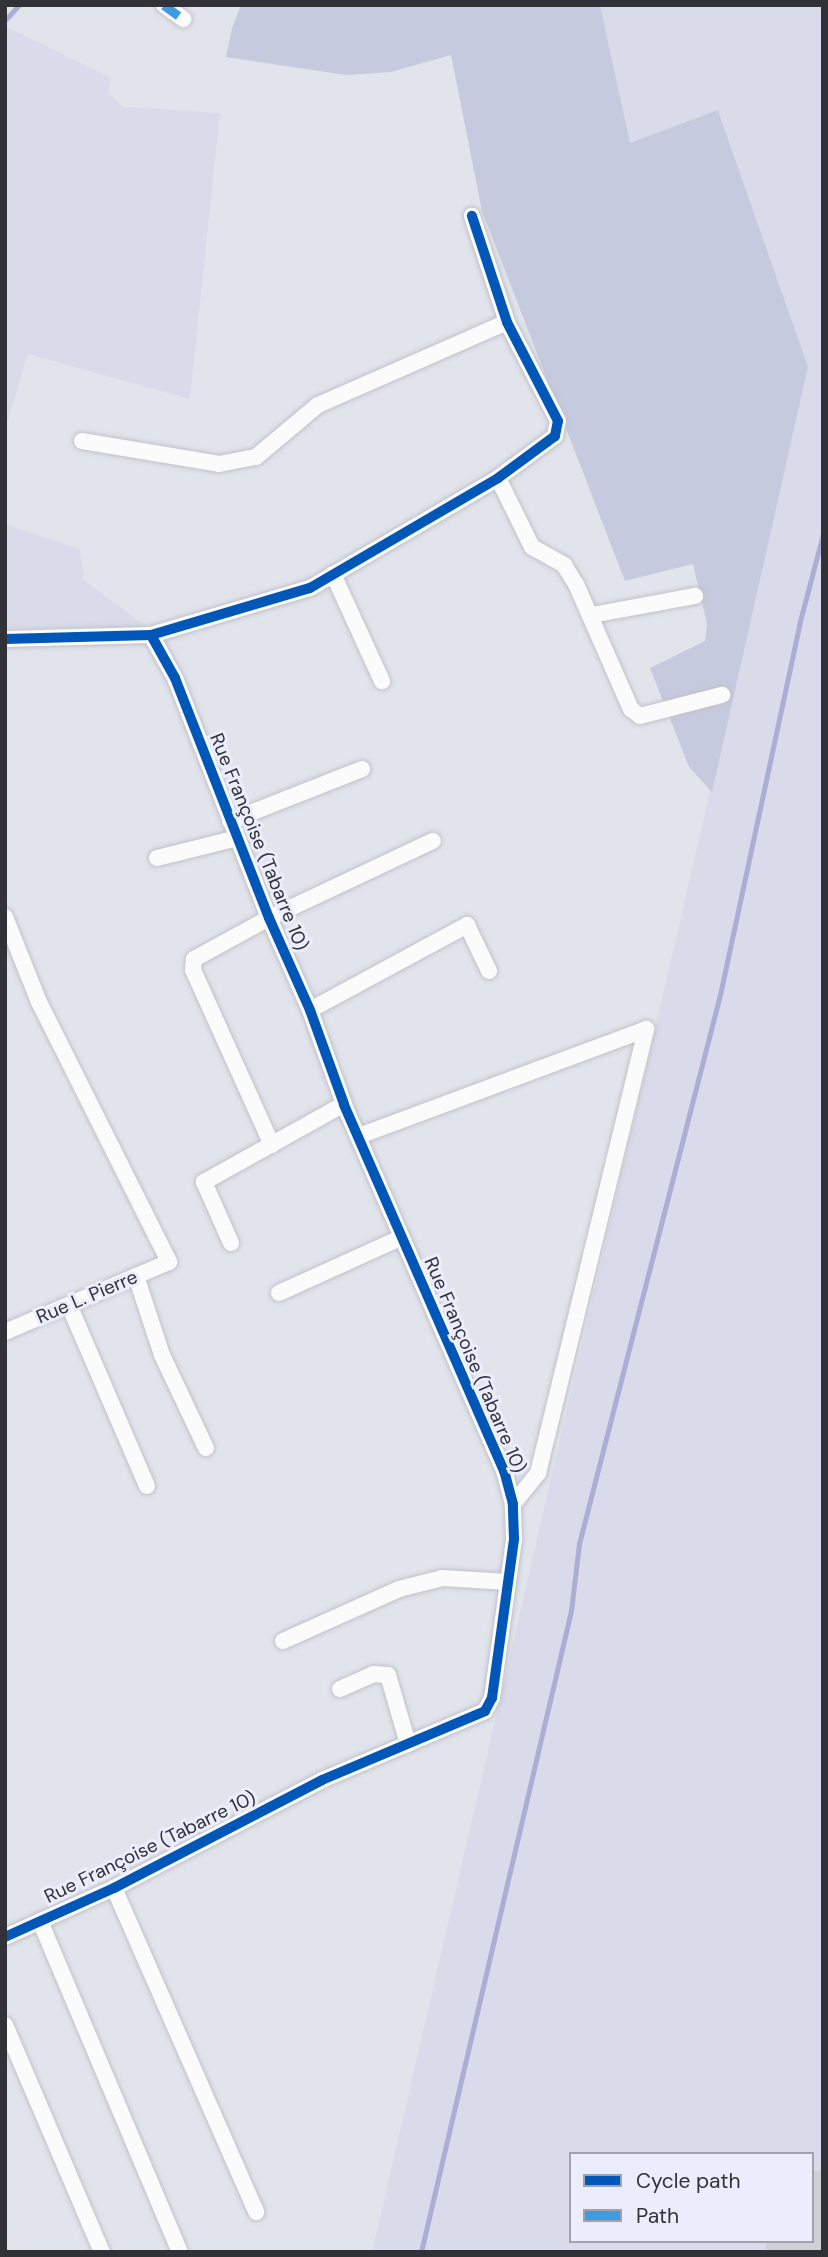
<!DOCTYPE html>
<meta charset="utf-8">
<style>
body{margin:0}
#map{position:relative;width:828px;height:2257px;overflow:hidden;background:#e2e4ec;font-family:"DM Sans",sans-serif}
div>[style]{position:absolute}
.built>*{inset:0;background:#d9dbeb}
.green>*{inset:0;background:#c6cadf}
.stream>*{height:4.5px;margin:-2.25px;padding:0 2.25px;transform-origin:2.25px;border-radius:2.25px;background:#aaaed4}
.runway>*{height:98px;margin:-49px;padding:0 49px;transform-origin:49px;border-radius:49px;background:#cfd0d5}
.roads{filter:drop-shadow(0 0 2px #c1c2c9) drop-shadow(0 0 2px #c1c2c9)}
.minor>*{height:16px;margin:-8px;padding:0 8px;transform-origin:8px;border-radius:8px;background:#fbfbfc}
.quiet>*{height:9px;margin-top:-4.5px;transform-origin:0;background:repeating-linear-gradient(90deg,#3e9de2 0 18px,transparent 0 27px)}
.cycleway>*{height:10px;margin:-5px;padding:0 5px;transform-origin:5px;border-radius:5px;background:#0057b8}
span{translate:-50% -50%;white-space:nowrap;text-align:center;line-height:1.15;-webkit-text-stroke:6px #ebedfd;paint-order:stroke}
.street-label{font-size:19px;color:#313238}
.frame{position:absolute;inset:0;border:7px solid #313238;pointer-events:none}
.legend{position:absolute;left:569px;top:2152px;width:245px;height:91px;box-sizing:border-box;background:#ebedfd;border:2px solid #a1a2ae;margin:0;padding:9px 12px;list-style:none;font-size:21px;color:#313238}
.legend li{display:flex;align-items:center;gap:14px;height:35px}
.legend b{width:35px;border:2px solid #a1a2ae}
</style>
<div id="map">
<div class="built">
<i style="clip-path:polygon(evenodd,600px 5px,823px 5px,823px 2252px,372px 2252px,808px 368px,719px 111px,630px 143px,600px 5px,571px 2154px,812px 2154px,812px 2241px,571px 2241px,571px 2154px)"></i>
<i style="clip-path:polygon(7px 27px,111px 78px,108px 93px,123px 107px,220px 113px,190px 399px,28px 354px,5px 430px)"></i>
<i style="clip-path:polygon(5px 524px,80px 549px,84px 580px,147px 627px,5px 628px)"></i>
</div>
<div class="green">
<i style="clip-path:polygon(241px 5px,600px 5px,630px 143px,718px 110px,808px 367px,712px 792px,689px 767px,650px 668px,705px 641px,707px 624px,693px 564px,625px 581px,482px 211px,451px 55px,391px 72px,346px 75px,226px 57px,232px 28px)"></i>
</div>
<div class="stream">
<i style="left:5px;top:20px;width:21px;rotate:-47deg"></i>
<i style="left:421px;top:2252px;width:658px;rotate:-76.83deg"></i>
<i style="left:571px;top:1611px;width:67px;rotate:-83.2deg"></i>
<i style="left:579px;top:1544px;width:567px;rotate:-75.6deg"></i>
<i style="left:720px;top:995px;width:378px;rotate:-77.9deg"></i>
<i style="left:799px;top:625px;width:94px;rotate:-75.2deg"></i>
</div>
<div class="runway">
<i style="left:815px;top:2252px;width:34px;rotate:-76deg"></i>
</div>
<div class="roads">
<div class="minor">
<i style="left:164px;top:5px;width:24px;rotate:36deg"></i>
<i style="left:82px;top:441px;width:139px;rotate:9.5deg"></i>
<i style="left:219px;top:464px;width:38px;rotate:-11deg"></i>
<i style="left:256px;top:457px;width:81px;rotate:-40deg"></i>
<i style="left:318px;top:405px;width:206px;rotate:-23.7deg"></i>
<i style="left:498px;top:478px;width:77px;rotate:63.8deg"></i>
<i style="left:532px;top:547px;width:37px;rotate:29deg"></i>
<i style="left:564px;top:565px;width:22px;rotate:58deg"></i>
<i style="left:576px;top:584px;width:137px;rotate:66.3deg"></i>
<i style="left:631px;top:709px;width:11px;rotate:38deg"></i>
<i style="left:640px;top:716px;width:85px;rotate:-14.4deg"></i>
<i style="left:333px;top:574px;width:118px;rotate:65.4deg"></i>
<i style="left:592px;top:615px;width:105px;rotate:-10.5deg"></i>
<i style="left:5px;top:639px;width:146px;rotate:-1.6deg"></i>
<i style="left:151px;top:635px;width:166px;rotate:-16.5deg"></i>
<i style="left:310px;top:588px;width:218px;rotate:-30.3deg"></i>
<i style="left:498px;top:478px;width:71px;rotate:-36.4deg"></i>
<i style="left:555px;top:436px;width:15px;rotate:-79deg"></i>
<i style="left:558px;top:421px;width:111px;rotate:-117.3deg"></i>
<i style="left:507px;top:322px;width:112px;rotate:-108.3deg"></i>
<i style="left:230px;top:821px;width:142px;rotate:-21.5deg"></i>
<i style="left:157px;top:858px;width:82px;rotate:-14deg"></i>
<i style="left:5px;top:917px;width:92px;rotate:68.2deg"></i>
<i style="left:39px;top:1002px;width:291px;rotate:63.4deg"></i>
<i style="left:169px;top:1262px;width:178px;rotate:156.9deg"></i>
<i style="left:310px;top:1010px;width:179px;rotate:-28.4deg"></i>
<i style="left:467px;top:925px;width:51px;rotate:64.4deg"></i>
<i style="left:359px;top:1136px;width:306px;rotate:-20.4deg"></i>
<i style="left:272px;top:1145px;width:192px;rotate:-114.3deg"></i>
<i style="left:193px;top:970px;width:11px;rotate:-85deg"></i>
<i style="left:194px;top:959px;width:85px;rotate:-28.7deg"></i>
<i style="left:269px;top:918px;width:181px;rotate:-25.2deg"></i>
<i style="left:231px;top:1243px;width:67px;rotate:-113.9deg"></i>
<i style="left:204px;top:1182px;width:160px;rotate:-29.1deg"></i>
<i style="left:136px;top:1276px;width:83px;rotate:71.8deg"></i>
<i style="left:162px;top:1355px;width:103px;rotate:64.7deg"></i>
<i style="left:279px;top:1293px;width:133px;rotate:-24.4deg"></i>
<i style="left:69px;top:1305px;width:197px;rotate:66.7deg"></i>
<i style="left:513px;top:1504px;width:40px;rotate:-51deg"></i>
<i style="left:538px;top:1473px;width:457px;rotate:-76.3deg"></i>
<i style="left:283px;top:1641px;width:127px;rotate:-24.1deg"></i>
<i style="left:399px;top:1589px;width:44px;rotate:-14.3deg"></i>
<i style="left:442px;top:1578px;width:66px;rotate:3.5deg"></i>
<i style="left:340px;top:1689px;width:36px;rotate:-24deg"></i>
<i style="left:373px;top:1674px;width:15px;rotate:4deg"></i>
<i style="left:388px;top:1675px;width:72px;rotate:73.8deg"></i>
<i style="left:114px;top:1888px;width:354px;rotate:66.3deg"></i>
<i style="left:40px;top:1921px;width:359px;rotate:67.1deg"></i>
<i style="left:5px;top:1937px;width:120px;rotate:-24.2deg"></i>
<i style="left:114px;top:1888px;width:234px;rotate:-27.4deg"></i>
<i style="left:322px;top:1780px;width:177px;rotate:-22.9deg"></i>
<i style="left:485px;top:1711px;width:15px;rotate:-62deg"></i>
<i style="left:492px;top:1698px;width:161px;rotate:-82.1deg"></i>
<i style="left:514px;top:1539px;width:35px;rotate:-92deg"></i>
<i style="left:513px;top:1504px;width:34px;rotate:-105deg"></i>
<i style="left:504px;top:1471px;width:400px;rotate:-113.6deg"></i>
<i style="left:344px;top:1104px;width:100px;rotate:-109.9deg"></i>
<i style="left:310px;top:1010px;width:101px;rotate:-114deg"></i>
<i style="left:269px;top:918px;width:258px;rotate:-111.4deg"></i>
<i style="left:175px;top:678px;width:49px;rotate:-119.2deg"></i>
<i style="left:5px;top:2025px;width:247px;rotate:66.9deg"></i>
</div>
</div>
<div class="quiet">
<i style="left:164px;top:5px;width:24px;rotate:36deg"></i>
</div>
<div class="cycleway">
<i style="left:5px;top:639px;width:146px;rotate:-1.6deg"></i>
<i style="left:151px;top:635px;width:166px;rotate:-16.5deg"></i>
<i style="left:310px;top:588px;width:218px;rotate:-30.3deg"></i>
<i style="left:498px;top:478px;width:71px;rotate:-36.4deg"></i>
<i style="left:555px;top:436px;width:15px;rotate:-79deg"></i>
<i style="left:558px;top:421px;width:111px;rotate:-117.3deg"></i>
<i style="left:507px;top:322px;width:112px;rotate:-108.3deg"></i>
<i style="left:5px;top:1937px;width:120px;rotate:-24.2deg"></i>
<i style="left:114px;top:1888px;width:234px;rotate:-27.4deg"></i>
<i style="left:322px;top:1780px;width:177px;rotate:-22.9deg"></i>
<i style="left:485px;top:1711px;width:15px;rotate:-62deg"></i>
<i style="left:492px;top:1698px;width:161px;rotate:-82.1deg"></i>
<i style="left:514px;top:1539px;width:35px;rotate:-92deg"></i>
<i style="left:513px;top:1504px;width:34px;rotate:-105deg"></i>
<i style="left:504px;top:1471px;width:400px;rotate:-113.6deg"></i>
<i style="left:344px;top:1104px;width:100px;rotate:-109.9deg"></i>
<i style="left:310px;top:1010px;width:101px;rotate:-114deg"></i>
<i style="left:269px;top:918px;width:258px;rotate:-111.4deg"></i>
<i style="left:175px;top:678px;width:49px;rotate:-119.2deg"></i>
</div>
<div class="street-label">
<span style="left:259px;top:842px;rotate:68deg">Rue Françoise (Tabarre 10)</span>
<span style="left:87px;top:1297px;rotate:-23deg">Rue L. Pierre</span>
<span style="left:475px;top:1365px;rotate:67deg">Rue Françoise (Tabarre 10)</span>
<span style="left:150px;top:1847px;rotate:-26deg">Rue Françoise (Tabarre 10)</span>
</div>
<div class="frame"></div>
<ul class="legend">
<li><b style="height:9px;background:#0057b8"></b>Cycle path</li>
<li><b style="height:9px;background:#3e9de2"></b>Path</li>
</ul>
</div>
